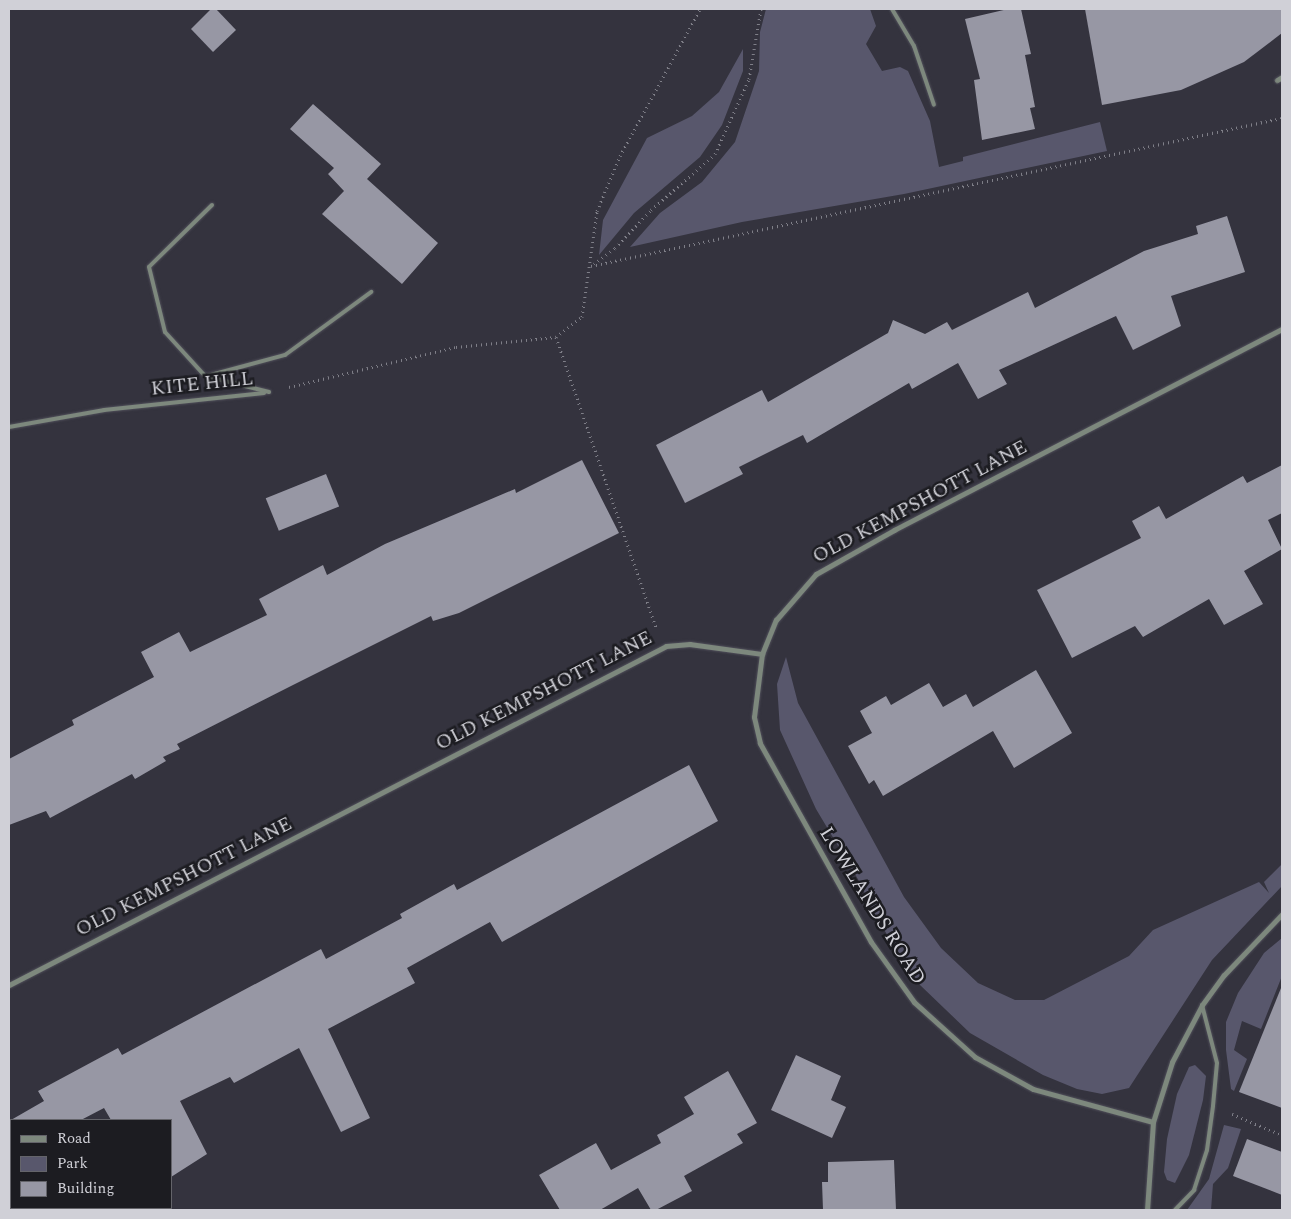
<!DOCTYPE html>
<style>
body{margin:0}
#map{position:relative;width:1291px;height:1219px;overflow:hidden;background:#34333e;font-family:Spectral,serif}
div>[style]{position:absolute}
.green>*{inset:0;background:#58576c}
.building>*{inset:0;background:#9797a4;transform-origin:0 0}
.path>*{height:3px;margin-top:-1.5px;transform-origin:0;background:repeating-linear-gradient(90deg,#7f7f88 0 1px,transparent 0 5px)}
.roads{filter:drop-shadow(0 0 1px #504f5a) drop-shadow(0 0 1px #504f5a)}
.service>*{height:4px;margin:-2px;padding:0 2px;transform-origin:2px;border-radius:2px;background:#7d887d}
.minor>*{height:5px;margin:-2.5px;padding:0 2.5px;transform-origin:2.5px;border-radius:2.5px;background:#7d887d}
span{translate:-50% -50%;white-space:nowrap;text-align:center;line-height:1.15;-webkit-text-stroke:5px #1c1c21;paint-order:stroke}
.street-label{font-size:20px;color:#d0d0d7}
.frame{position:absolute;inset:0;border:10px solid #d0d0d7;pointer-events:none}
.legend{position:absolute;left:10px;top:1119px;width:162px;height:90px;box-sizing:border-box;background:#1c1c21;border:1px solid #64646a;margin:0;padding:6px 9px;list-style:none;font-size:15px;color:#d0d0d7}
.legend li{display:flex;align-items:center;gap:10px;height:25px}
.legend b{width:25px;border:1px solid #64646a}
</style>
<div id="map">
<div class="green">
<i style="clip-path:polygon(766px 9px,870px 9px,876px 26px,866px 44px,882px 71px,900px 67px,908px 71px,930px 121px,939px 167px,963px 161px,963px 157px,1100px 122px,1107px 151px,904px 194px,742px 222px,630px 247px,660px 213px,702px 182px,735px 142px,759px 71px,760px 32px)"></i>
<i style="clip-path:polygon(743px 49px,743px 71px,722px 125px,700px 157px,634px 213px,599px 255px,603px 220px,647px 138px,692px 116px,719px 92px)"></i>
<i style="clip-path:polygon(786px 657px,798px 703px,904px 897px,941px 948px,978px 983px,1015px 1000px,1044px 1000px,1129px 956px,1153px 930px,1259px 882px,1269px 893px,1264px 882px,1282px 864px,1282px 886px,1212px 960px,1129px 1088px,1102px 1094px,1077px 1089px,1043px 1075px,970px 1033px,920px 985px,877px 919px,859px 881px,816px 809px,780px 730px,777px 684px)"></i>
<i style="clip-path:polygon(1282px 938px,1282px 976px,1261px 1029px,1242px 1021px,1234px 1050px,1247px 1059px,1234px 1091px,1231px 1089px,1226px 1050px,1226px 1022px,1238px 993px,1264px 953px)"></i>
<i style="clip-path:polygon(1195px 1065px,1206px 1076px,1203px 1100px,1189px 1155px,1175px 1183px,1167px 1180px,1164px 1172px,1167px 1139px,1177px 1094px,1189px 1067px)"></i>
<i style="clip-path:polygon(1224px 1125px,1241px 1129px,1228px 1168px,1213px 1184px,1211px 1210px,1187px 1210px,1209px 1179px)"></i>
</div>
<div class="building">
<i style="clip-path:polygon(211px 9px,216px 9px,236px 30px,213px 52px,191px 29px)"></i>
<i style="clip-path:polygon(1008px 9px,1021px 9px,1031px 54px,1025px 55px,1035px 107px,1030px 108px,1035px 129px,982px 140px,974px 80px,980px 79px,965px 19px)"></i>
<i style="clip-path:polygon(1085px 9px,1282px 9px,1282px 33px,1244px 62px,1181px 90px,1102px 105px)"></i>
<i style="clip-path:polygon(313px 104px,381px 164px,367px 179px,438px 243px,402px 284px,322px 214px,344px 191px,328px 174px,334px 168px,290px 129px)"></i>
<i style="clip-path:polygon(1227px 216px,1245px 272px,1171px 296px,1181px 326px,1133px 350px,1116px 316px,999px 370px,1007px 384px,978px 399px,958px 363px,912px 389px,909px 383px,807px 443px,803px 435px,739px 467px,743px 474px,685px 503px,656px 445px,762px 390px,768px 402px,888px 333px,893px 320px,925px 334px,947px 322px,952px 330px,1028px 292px,1035px 308px,1144px 251px,1198px 234px,1196px 226px)"></i>
<i style="clip-path:polygon(582px 460px,619px 533px,459px 613px,433px 621px,431px 616px,293px 685px,177px 744px,180px 749px,163px 757px,166px 761px,135px 779px,132px 774px,50px 818px,46px 811px,9px 825px,9px 759px,74px 725px,72px 720px,154px 677px,141px 652px,179px 632px,190px 652px,267px 615px,259px 599px,323px 565px,327px 575px,385px 544px,515px 489px,516px 493px)"></i>
<i style="clip-path:polygon(1282px 465px,1282px 513px,1268px 520px,1282px 549px,1244px 571px,1263px 604px,1224px 625px,1209px 599px,1143px 637px,1135px 626px,1072px 658px,1037px 590px,1141px 538px,1132px 521px,1159px 506px,1166px 519px,1243px 476px,1247px 483px)"></i>
<i style="left:326px;top:474px;width:35px;height:65px;rotate:68deg"></i>
<i style="clip-path:polygon(1036px 670px,1072px 733px,1014px 768px,993px 731px,883px 796px,874px 780px,869px 784px,848px 746px,872px 733px,860px 711px,886px 696px,891px 705px,929px 683px,943px 707px,966px 694px,973px 707px)"></i>
<i style="clip-path:polygon(689px 765px,718px 821px,502px 942px,490px 922px,407px 968px,415px 983px,328px 1029px,370px 1118px,341px 1132px,299px 1048px,234px 1083px,230px 1077px,180px 1101px,207px 1154px,171px 1177px,171px 1120px,111px 1120px,104px 1108px,81px 1120px,11px 1120px,44px 1101px,38px 1091px,118px 1048px,122px 1055px,321px 949px,326px 959px,402px 918px,400px 914px,454px 884px,457px 890px)"></i>
<i style="clip-path:polygon(1281px 988px,1282px 988px,1282px 1108px,1239px 1092px)"></i>
<i style="clip-path:polygon(796px 1055px,841px 1076px,831px 1100px,846px 1107px,832px 1138px,771px 1110px)"></i>
<i style="clip-path:polygon(728px 1071px,757px 1123px,737px 1134px,743px 1143px,684px 1176px,692px 1191px,656px 1210px,651px 1210px,638px 1188px,600px 1210px,560px 1210px,539px 1175px,596px 1143px,611px 1170px,661px 1143px,657px 1135px,694px 1114px,684px 1097px)"></i>
<i style="clip-path:polygon(1247px 1139px,1282px 1152px,1282px 1195px,1233px 1176px)"></i>
<i style="clip-path:polygon(894px 1160px,896px 1210px,823px 1210px,822px 1182px,828px 1182px,828px 1162px)"></i>
</div>
<div class="path">
<i style="left:594px;top:264px;width:26px;rotate:-37deg"></i>
<i style="left:615px;top:248px;width:52px;rotate:-46.5deg"></i>
<i style="left:651px;top:210px;width:85px;rotate:-41.2deg"></i>
<i style="left:715px;top:154px;width:82px;rotate:-65.6deg"></i>
<i style="left:749px;top:79px;width:71px;rotate:-80.3deg"></i>
<i style="left:591px;top:266px;width:707px;rotate:-12.09deg"></i>
<i style="left:556px;top:337px;width:307px;rotate:71deg"></i>
<i style="left:289px;top:387px;width:172px;rotate:-13.5deg"></i>
<i style="left:456px;top:347px;width:100px;rotate:-5.7deg"></i>
<i style="left:556px;top:337px;width:33px;rotate:-38deg"></i>
<i style="left:582px;top:317px;width:107px;rotate:-81.9deg"></i>
<i style="left:597px;top:211px;width:60px;rotate:-67.3deg"></i>
<i style="left:620px;top:156px;width:167px;rotate:-61.4deg"></i>
<i style="left:1232px;top:1114px;width:54px;rotate:22.8deg"></i>
</div>
<div class="roads">
<div class="service">
<i style="left:892px;top:9px;width:43px;rotate:59.3deg"></i>
<i style="left:914px;top:46px;width:62px;rotate:71.3deg"></i>
<i style="left:212px;top:205px;width:88px;rotate:135.5deg"></i>
<i style="left:149px;top:267px;width:67px;rotate:76.2deg"></i>
<i style="left:165px;top:332px;width:59px;rotate:47.7deg"></i>
<i style="left:205px;top:376px;width:66px;rotate:14deg"></i>
<i style="left:207px;top:376px;width:81px;rotate:-15.1deg"></i>
<i style="left:285px;top:355px;width:107px;rotate:-36.2deg"></i>
<i style="left:9px;top:427px;width:97px;rotate:-10.1deg"></i>
<i style="left:104px;top:410px;width:161px;rotate:-6.1deg"></i>
<i style="left:1175px;top:1210px;width:28px;rotate:-46deg"></i>
<i style="left:1194px;top:1190px;width:42px;rotate:-72deg"></i>
<i style="left:1207px;top:1150px;width:44px;rotate:-82.2deg"></i>
<i style="left:1213px;top:1106px;width:43px;rotate:-84.7deg"></i>
<i style="left:1217px;top:1063px;width:60px;rotate:-104.5deg"></i>
</div>
<div class="minor">
<i style="left:1277px;top:80px;width:6px;rotate:-31deg"></i>
<i style="left:9px;top:985px;width:739px;rotate:-27.29deg"></i>
<i style="left:666px;top:646px;width:24px;rotate:-5deg"></i>
<i style="left:690px;top:644px;width:73px;rotate:7.9deg"></i>
<i style="left:1153px;top:1122px;width:124px;rotate:-164.6deg"></i>
<i style="left:1033px;top:1089px;width:66px;rotate:-151.1deg"></i>
<i style="left:975px;top:1057px;width:82px;rotate:-138deg"></i>
<i style="left:914px;top:1002px;width:74px;rotate:-125.6deg"></i>
<i style="left:871px;top:942px;width:228px;rotate:-119.2deg"></i>
<i style="left:760px;top:743px;width:27px;rotate:-103deg"></i>
<i style="left:754px;top:717px;width:64px;rotate:-82.8deg"></i>
<i style="left:762px;top:654px;width:37px;rotate:-68deg"></i>
<i style="left:776px;top:620px;width:61px;rotate:-49deg"></i>
<i style="left:816px;top:574px;width:90px;rotate:-29.4deg"></i>
<i style="left:894px;top:530px;width:437px;rotate:-27.4deg"></i>
<i style="left:1147px;top:1210px;width:88px;rotate:-86.1deg"></i>
<i style="left:1153px;top:1122px;width:63px;rotate:-72.4deg"></i>
<i style="left:1172px;top:1062px;width:64px;rotate:-62.2deg"></i>
<i style="left:1202px;top:1005px;width:37px;rotate:-54deg"></i>
<i style="left:1224px;top:975px;width:84px;rotate:-46.4deg"></i>
</div>
</div>
<div class="street-label">
<span style="left:202px;top:384px;rotate:-6deg">KITE HILL</span>
<span style="left:920px;top:502px;rotate:-28deg">OLD KEMPSHOTT LANE</span>
<span style="left:544px;top:691px;rotate:-27deg">OLD KEMPSHOTT LANE</span>
<span style="left:184px;top:877px;rotate:-27deg">OLD KEMPSHOTT LANE</span>
<span style="left:872px;top:906px;rotate:58deg">LOWLANDS ROAD</span>
</div>
<div class="frame"></div>
<ul class="legend">
<li><b style="height:6px;background:#7d887d"></b>Road</li>
<li><b style="height:14px;background:#58576c"></b>Park</li>
<li><b style="height:14px;background:#9797a4"></b>Building</li>
</ul>
</div>
